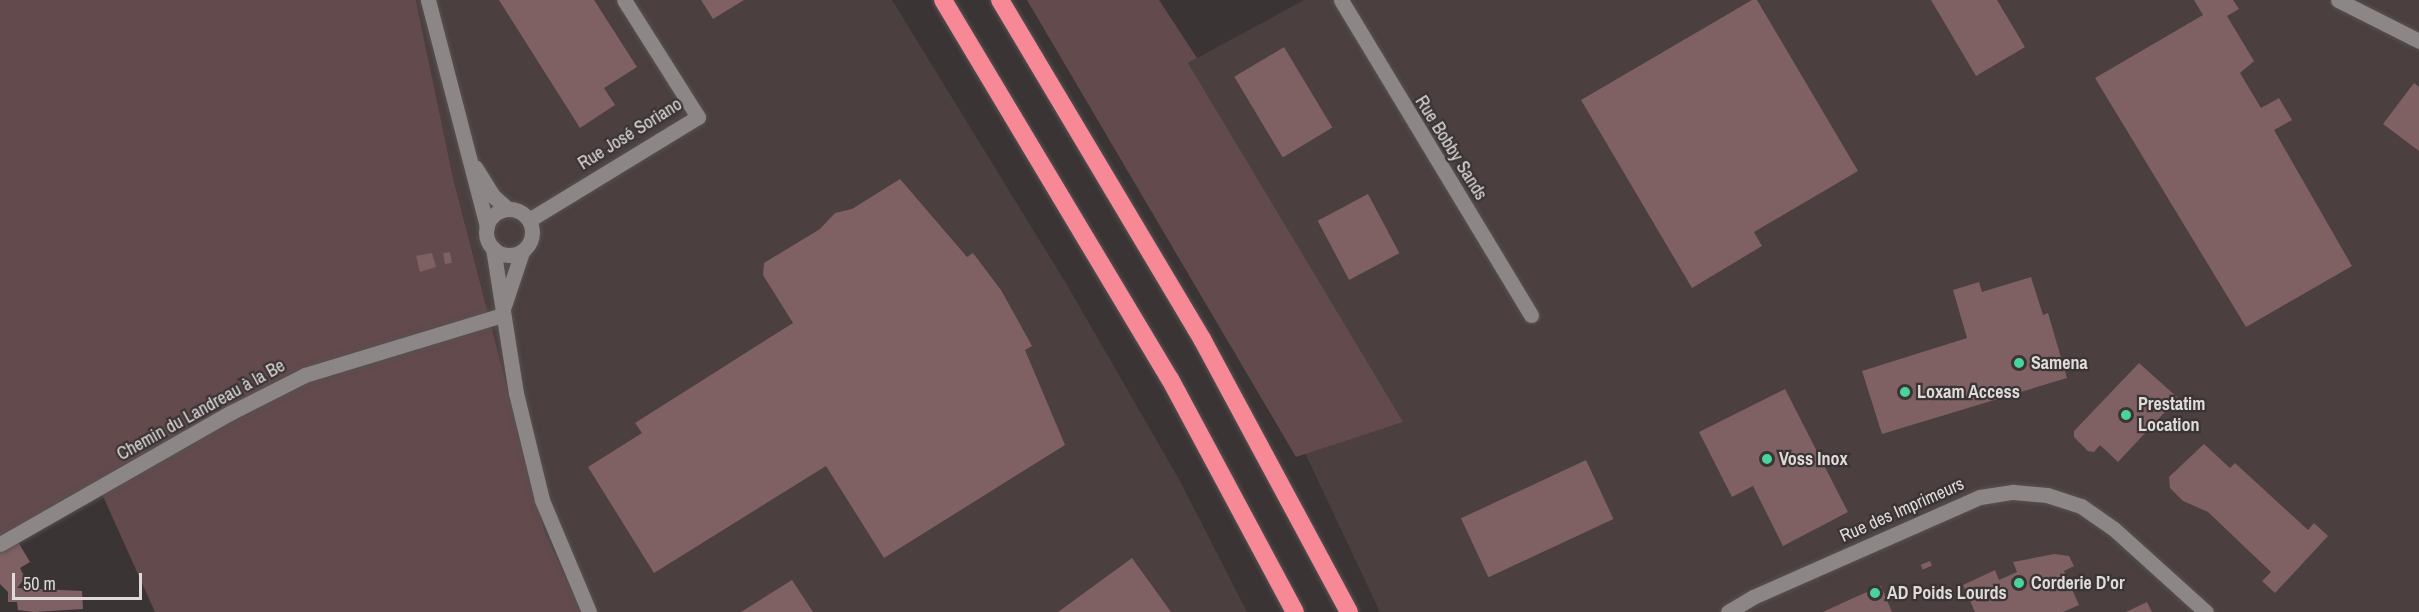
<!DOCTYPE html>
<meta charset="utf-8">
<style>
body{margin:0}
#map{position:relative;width:2419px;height:612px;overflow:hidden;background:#3b3435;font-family:"Archivo Narrow",sans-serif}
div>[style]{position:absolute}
.built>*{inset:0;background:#4b3f3f}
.green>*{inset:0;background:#634a4c}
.building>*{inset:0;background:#7f6063;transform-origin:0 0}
.roads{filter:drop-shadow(0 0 2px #575151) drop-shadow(0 0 2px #575151)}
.minor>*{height:15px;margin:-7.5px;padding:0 7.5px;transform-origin:7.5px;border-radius:7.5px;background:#8d8686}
.minor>.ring{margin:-7.5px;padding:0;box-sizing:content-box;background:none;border:15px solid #8d8686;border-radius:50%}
.highway>*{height:18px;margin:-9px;padding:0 9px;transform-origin:9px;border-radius:9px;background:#f78997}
.dots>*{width:16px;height:16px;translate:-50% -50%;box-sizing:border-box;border:3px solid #3b3435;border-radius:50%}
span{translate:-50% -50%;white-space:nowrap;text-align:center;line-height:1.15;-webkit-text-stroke:4.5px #3b3435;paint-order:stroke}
.street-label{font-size:18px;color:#dfdbdb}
.poi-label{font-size:18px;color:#dfdbdb;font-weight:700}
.left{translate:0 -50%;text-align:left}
.scale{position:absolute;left:12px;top:573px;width:130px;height:27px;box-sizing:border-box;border:3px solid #dfdbdb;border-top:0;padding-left:8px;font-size:18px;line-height:21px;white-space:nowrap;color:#dfdbdb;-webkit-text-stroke:4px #3b3435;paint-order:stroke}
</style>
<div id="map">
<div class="built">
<i style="clip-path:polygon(416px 0,892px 0,1067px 285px,1180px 481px,1247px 612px,581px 612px,544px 530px,453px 178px)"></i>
<i style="clip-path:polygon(1304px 0,2419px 0,2419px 612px,1380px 612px,1305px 453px,1402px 422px,1188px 63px)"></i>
</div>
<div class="green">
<i style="clip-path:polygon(0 0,416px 0,453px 178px,544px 530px,581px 612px,155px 612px,98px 485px,0 538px)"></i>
<i style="clip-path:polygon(1027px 0,1159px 0,1197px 58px,1188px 63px,1403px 422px,1296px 457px)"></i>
</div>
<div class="building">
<i style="clip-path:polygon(499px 0,594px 0,637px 67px,604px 88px,615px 105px,580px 128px)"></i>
<i style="clip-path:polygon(701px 0,744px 0,713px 19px)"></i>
<i style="clip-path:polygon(1752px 0,1757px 0,1858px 171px,1754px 232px,1762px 246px,1692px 288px,1581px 100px)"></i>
<i style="clip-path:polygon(1931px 0,1997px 0,2025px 47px,1976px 76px)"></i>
<i style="clip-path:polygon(2194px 0,2233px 0,2239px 9px,2227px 16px,2254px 61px,2240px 73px,2261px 108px,2279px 98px,2292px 120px,2274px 130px,2352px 266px,2246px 327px,2095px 78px,2203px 15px)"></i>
<i style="left:1284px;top:47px;width:94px;height:58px;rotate:59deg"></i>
<i style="clip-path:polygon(2414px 83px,2419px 87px,2419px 151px,2383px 124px)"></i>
<i style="clip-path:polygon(900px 179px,967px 257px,973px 253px,1001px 290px,1032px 346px,1025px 350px,1065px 445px,884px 558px,826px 466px,654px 573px,588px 467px,642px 433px,635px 423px,793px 323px,763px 275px,764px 263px,820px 229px,835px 213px,852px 209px)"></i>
<i style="left:1368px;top:194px;width:67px;height:57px;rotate:62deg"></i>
<i style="left:450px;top:252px;width:11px;height:7px;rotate:80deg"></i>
<i style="clip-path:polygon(432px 253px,436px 267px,420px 272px,416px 256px)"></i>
<i style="clip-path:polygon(2031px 277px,2043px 315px,2048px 313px,2067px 378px,1882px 434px,1862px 371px,1967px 338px,1953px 290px,1979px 282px,1982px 292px)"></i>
<i style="clip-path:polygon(2139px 363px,2178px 398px,2118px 462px,2100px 445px,2094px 452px,2088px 451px,2074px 437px,2074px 431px)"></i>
<i style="clip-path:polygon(1785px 389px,1848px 512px,1783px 546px,1753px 486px,1732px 497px,1699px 432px)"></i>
<i style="clip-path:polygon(2204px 444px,2230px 468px,2235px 463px,2308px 530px,2314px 523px,2328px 536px,2275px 593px,2262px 581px,2271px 572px,2208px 512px,2183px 501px,2170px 488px,2169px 477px)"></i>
<i style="left:1586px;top:460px;width:65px;height:138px;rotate:65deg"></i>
<i style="clip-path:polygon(18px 542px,30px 562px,20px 568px,25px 578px,17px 588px,82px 591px,83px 609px,34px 612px,18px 610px,17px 602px,8px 602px,8px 592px,0 584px,0 552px)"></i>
<i style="clip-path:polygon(2054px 554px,2069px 556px,2074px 566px,2064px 571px,2079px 605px,2063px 612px,1975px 612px,1963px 585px,1995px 570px,1999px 580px,2017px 572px,2013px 562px)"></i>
<i style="clip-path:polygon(1132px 558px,1171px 612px,1058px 612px)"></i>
<i style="left:1930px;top:561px;width:5px;height:10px;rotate:68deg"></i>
<i style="clip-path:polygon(792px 580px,813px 612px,741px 612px)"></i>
<i style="clip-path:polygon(1881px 586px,1892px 612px,1823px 612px,1851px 599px)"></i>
<i style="clip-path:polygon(2147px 602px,2152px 612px,2126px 612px)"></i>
</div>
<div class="roads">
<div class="minor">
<i style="left:428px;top:0;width:234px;rotate:75.4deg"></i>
<i style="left:1341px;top:0;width:368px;rotate:58.9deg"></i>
<i style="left:2338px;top:0;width:91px;rotate:26.8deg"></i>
<i style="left:475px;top:167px;width:34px;rotate:58deg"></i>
<i style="left:493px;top:196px;width:20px;rotate:41deg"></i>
<i class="ring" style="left:486px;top:209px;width:31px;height:31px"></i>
<i style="left:529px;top:220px;width:198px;rotate:-31.4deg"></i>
<i style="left:698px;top:117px;width:138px;rotate:-122.3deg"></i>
<i style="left:493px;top:248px;width:147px;rotate:81deg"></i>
<i style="left:516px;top:393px;width:110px;rotate:76.3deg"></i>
<i style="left:542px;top:500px;width:121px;rotate:67.2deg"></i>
<i style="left:504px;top:306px;width:57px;rotate:-71.6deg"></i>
<i style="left:0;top:544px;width:265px;rotate:-29.7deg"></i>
<i style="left:230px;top:413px;width:84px;rotate:-26.9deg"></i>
<i style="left:305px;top:375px;width:206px;rotate:-16.9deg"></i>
<i style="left:1728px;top:612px;width:29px;rotate:-31deg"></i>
<i style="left:1753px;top:597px;width:248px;rotate:-23.8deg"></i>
<i style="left:1980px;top:497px;width:33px;rotate:-9deg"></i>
<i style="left:2013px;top:492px;width:34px;rotate:5deg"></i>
<i style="left:2047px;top:495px;width:36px;rotate:18deg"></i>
<i style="left:2081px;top:506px;width:40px;rotate:34.9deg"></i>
<i style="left:2114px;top:529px;width:124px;rotate:42.1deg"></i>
</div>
<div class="highway">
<i style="left:943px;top:0;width:442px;rotate:59.1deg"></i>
<i style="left:1170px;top:379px;width:264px;rotate:61.8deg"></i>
<i style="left:1000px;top:0;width:395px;rotate:59.2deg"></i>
<i style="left:1202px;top:339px;width:310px;rotate:61.7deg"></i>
</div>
</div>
<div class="dots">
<i style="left:2019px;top:363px;background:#49d49c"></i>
<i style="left:1905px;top:392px;background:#49d49c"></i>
<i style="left:2126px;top:415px;background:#49d49c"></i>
<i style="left:1767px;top:459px;background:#49d49c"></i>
<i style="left:2019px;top:583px;background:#49d49c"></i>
<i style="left:1875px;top:593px;background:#49d49c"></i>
</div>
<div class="street-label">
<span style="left:630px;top:134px;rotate:-32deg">Rue José Soriano</span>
<span style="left:1451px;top:148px;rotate:58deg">Rue Bobby Sands</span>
<span style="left:201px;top:410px;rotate:-29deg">Chemin du Landreau à la Be</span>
<span style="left:1902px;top:510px;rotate:-24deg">Rue des Imprimeurs</span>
</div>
<div class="poi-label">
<span class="left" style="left:2031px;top:363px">Samena</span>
<span class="left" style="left:1917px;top:392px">Loxam Access</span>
<span class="left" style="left:2138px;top:415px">Prestatim<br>Location</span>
<span class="left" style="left:1779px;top:459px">Voss Inox</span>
<span class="left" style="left:2031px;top:583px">Corderie D'or</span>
<span class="left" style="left:1887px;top:593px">AD Poids Lourds</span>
</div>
<div class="scale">50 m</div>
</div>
